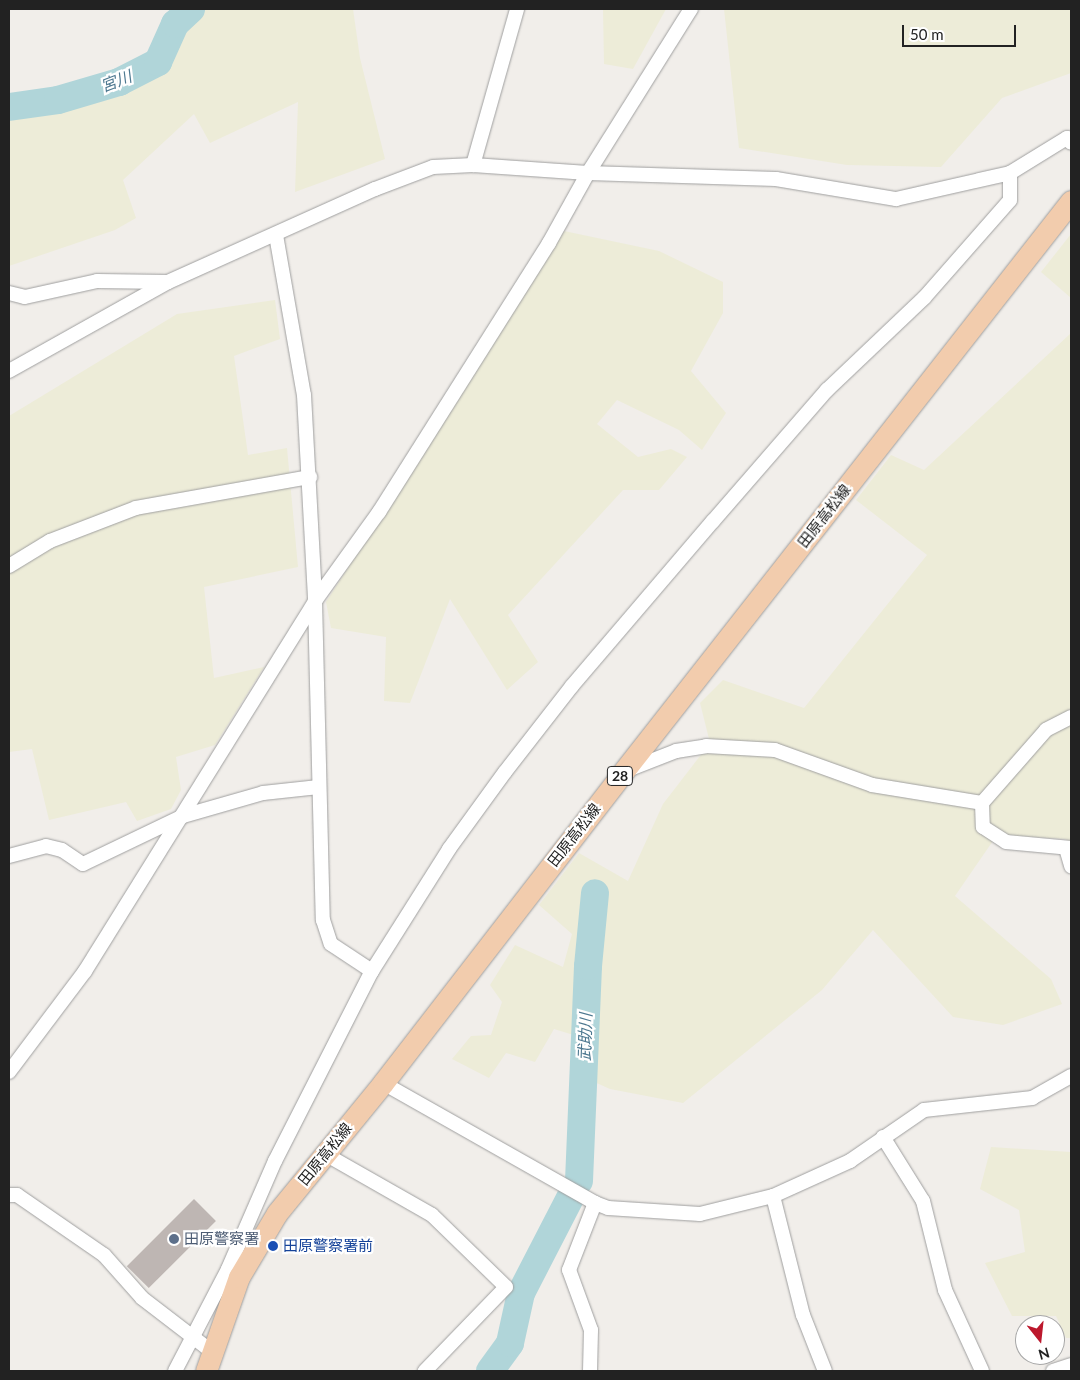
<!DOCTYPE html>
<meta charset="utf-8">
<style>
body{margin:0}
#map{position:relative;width:1080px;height:1380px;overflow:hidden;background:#f1eeea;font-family:Lato,"Noto Sans JP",sans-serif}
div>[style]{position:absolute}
.farmland>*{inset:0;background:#edecd8}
.river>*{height:28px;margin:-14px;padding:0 14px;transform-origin:14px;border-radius:14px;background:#b0d5d9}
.building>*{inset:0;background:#beb6b3;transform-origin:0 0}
.roads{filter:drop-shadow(0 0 1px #9f9f9f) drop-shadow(0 0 1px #9f9f9f)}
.street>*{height:14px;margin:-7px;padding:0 7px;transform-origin:7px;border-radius:7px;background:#fff}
.primary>*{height:21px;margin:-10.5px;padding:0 10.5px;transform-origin:10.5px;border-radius:10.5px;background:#f2ccad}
.dots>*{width:14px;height:14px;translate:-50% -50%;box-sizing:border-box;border:2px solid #fff;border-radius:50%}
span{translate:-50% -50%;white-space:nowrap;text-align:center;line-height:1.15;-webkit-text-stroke:4.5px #fff;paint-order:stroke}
.shield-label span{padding:1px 4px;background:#fff;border:1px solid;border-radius:4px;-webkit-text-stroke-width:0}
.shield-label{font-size:14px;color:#222;font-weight:700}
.street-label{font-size:15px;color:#222}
.service-label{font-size:15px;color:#4e5e75}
.left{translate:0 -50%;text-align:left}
.transit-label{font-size:15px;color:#164399}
.water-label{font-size:16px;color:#4d7890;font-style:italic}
.frame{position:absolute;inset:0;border:10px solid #222;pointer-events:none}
.north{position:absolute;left:1015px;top:1315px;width:50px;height:50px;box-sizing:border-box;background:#fff;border:1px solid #a7a7a7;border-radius:50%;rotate:164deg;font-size:14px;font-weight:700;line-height:20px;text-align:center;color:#222}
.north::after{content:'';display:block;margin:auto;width:18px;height:22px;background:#bc182d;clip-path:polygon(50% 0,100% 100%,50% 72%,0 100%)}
.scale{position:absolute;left:902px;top:25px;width:114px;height:22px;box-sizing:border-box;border:2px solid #222;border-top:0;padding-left:6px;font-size:15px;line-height:18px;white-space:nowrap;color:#222;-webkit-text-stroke:4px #fff;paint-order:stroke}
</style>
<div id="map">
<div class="farmland">
<i style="clip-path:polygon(174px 9px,353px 9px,360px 58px,385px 159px,295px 192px,298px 102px,210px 143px,194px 114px,123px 180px,136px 218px,115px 230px,9px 266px,9px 120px,141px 84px,161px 23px)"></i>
<i style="clip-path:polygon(603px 9px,666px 9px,633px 69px,604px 64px)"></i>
<i style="clip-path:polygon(724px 9px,1071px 9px,1071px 73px,1002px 98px,941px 167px,847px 165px,739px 148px)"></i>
<i style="clip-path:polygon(564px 231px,659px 251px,723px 282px,723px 313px,691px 371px,726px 413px,702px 450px,679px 430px,617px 400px,597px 424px,638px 457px,671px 449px,687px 457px,659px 490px,623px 490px,508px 615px,538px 662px,507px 690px,450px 599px,410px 703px,384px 701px,386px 637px,331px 628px,326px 602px)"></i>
<i style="clip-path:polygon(1071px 234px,1071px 298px,1041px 272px)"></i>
<i style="clip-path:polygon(275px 300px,280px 339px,234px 356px,248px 455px,287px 448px,298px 567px,204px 587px,214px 678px,264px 667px,215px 745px,176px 757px,181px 790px,171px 809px,137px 821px,126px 802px,49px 820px,32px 749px,9px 752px,9px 416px,177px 314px)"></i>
<i style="clip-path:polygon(1071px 333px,1071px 851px,1066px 839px,997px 835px,955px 896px,1051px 979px,1062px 1004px,1003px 1025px,953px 1017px,873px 930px,822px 990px,683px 1103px,610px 1089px,590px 1080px,593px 1041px,554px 1029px,535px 1062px,506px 1053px,489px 1078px,452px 1059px,471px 1036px,491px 1035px,502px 1002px,490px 985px,515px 945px,563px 967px,572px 934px,539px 905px,579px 853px,628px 881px,663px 804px,710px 743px,700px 703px,723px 680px,804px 708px,927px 555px,856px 500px,891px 455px,924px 470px)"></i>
<i style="clip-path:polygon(991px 1147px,1071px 1152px,1071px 1338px,1066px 1338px,1056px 1316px,1012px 1316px,985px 1263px,1025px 1252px,1019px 1210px,980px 1189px)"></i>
</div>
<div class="river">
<i style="left:9px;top:107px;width:49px;rotate:-8.1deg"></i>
<i style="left:58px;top:100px;width:64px;rotate:-16.4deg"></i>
<i style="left:119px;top:82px;width:44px;rotate:-27.1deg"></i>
<i style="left:158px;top:62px;width:42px;rotate:-65.9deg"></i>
<i style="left:175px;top:24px;width:22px;rotate:-43deg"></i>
<i style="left:579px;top:1181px;width:215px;rotate:-87.6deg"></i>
<i style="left:588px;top:966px;width:73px;rotate:-84.5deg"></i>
<i style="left:490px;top:1371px;width:34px;rotate:-54deg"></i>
<i style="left:510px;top:1343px;width:51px;rotate:-77.6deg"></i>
<i style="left:521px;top:1293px;width:107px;rotate:-62.7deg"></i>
</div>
<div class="building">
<i style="left:194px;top:1199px;width:31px;height:95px;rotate:45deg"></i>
</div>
<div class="roads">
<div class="street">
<i style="left:473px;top:165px;width:162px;rotate:-74.2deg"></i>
<i style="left:276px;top:235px;width:162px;rotate:80.1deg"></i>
<i style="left:304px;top:395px;width:206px;rotate:86.9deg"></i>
<i style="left:315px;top:601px;width:319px;rotate:88.6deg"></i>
<i style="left:323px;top:920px;width:25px;rotate:72deg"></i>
<i style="left:331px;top:944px;width:49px;rotate:33.4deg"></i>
<i style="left:9px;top:293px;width:16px;rotate:14deg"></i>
<i style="left:25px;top:297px;width:74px;rotate:-12.5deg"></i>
<i style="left:97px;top:281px;width:71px;rotate:0.8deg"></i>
<i style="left:9px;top:371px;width:182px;rotate:-29.2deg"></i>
<i style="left:168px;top:282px;width:227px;rotate:-24.2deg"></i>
<i style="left:375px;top:189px;width:62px;rotate:-20.8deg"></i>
<i style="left:433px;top:167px;width:40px;rotate:-2.9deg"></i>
<i style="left:473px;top:165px;width:115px;rotate:4deg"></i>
<i style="left:588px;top:173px;width:188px;rotate:1.8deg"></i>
<i style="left:776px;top:179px;width:122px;rotate:9.5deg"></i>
<i style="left:896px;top:199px;width:117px;rotate:-12.8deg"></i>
<i style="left:1010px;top:173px;width:67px;rotate:-31.6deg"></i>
<i style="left:1067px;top:138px;width:6px;rotate:51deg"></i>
<i style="left:9px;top:566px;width:48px;rotate:-31.4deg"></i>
<i style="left:50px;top:541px;width:92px;rotate:-21deg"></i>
<i style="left:136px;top:508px;width:177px;rotate:-10.1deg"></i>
<i style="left:1071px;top:717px;width:28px;rotate:153deg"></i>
<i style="left:1046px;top:730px;width:97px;rotate:131.2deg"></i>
<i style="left:982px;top:803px;width:24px;rotate:88deg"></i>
<i style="left:983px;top:827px;width:27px;rotate:33deg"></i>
<i style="left:1006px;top:842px;width:65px;rotate:5.3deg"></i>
<i style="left:625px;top:771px;width:55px;rotate:-21.4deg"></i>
<i style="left:676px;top:751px;width:30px;rotate:-9deg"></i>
<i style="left:706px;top:746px;width:69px;rotate:3.3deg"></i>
<i style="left:775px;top:750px;width:103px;rotate:19.8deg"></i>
<i style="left:872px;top:785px;width:111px;rotate:9.3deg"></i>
<i style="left:1066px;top:848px;width:19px;rotate:74deg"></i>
<i style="left:9px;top:856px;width:38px;rotate:-15deg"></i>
<i style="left:46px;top:846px;width:16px;rotate:14deg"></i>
<i style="left:62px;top:850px;width:25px;rotate:34deg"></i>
<i style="left:83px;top:864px;width:111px;rotate:-25.6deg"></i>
<i style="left:183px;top:816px;width:83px;rotate:-16deg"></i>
<i style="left:263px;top:793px;width:56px;rotate:-6.1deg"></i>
<i style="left:9px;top:1072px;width:126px;rotate:-53deg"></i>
<i style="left:85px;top:971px;width:436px;rotate:-58.1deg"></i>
<i style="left:315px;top:601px;width:110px;rotate:-54.3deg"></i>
<i style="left:379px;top:512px;width:318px;rotate:-57.7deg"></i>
<i style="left:549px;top:243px;width:80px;rotate:-60.9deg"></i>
<i style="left:588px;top:173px;width:194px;rotate:-57.9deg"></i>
<i style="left:383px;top:1083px;width:244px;rotate:29.5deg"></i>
<i style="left:595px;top:1203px;width:14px;rotate:21deg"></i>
<i style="left:608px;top:1208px;width:92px;rotate:3.7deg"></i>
<i style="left:700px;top:1214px;width:75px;rotate:-13.9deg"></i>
<i style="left:773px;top:1196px;width:85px;rotate:-24.4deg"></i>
<i style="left:850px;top:1161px;width:90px;rotate:-34.6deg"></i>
<i style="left:924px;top:1110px;width:109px;rotate:-6.3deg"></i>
<i style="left:1032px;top:1098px;width:45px;rotate:-29.4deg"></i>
<i style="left:883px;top:1137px;width:75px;rotate:58deg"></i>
<i style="left:923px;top:1201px;width:92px;rotate:76.1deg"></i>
<i style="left:945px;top:1290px;width:89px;rotate:65.4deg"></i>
<i style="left:325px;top:1154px;width:123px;rotate:29.7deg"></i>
<i style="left:432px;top:1215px;width:103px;rotate:44.2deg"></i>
<i style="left:506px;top:1287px;width:117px;rotate:134deg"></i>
<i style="left:9px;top:1195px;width:8px"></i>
<i style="left:17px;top:1195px;width:106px;rotate:34.6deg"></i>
<i style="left:104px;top:1255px;width:57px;rotate:48.5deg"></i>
<i style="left:142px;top:1298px;width:87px;rotate:37.5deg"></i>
<i style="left:773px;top:1196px;width:123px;rotate:75.9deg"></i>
<i style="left:803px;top:1315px;width:60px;rotate:68.6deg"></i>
<i style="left:175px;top:1371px;width:115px;rotate:-62.5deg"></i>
<i style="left:228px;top:1269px;width:118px;rotate:-66.5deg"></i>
<i style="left:275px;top:1161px;width:213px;rotate:-63deg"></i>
<i style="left:372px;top:971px;width:144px;rotate:-57.7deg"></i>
<i style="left:449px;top:849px;width:95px;rotate:-54deg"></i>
<i style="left:505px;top:772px;width:109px;rotate:-52.1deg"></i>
<i style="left:572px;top:686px;width:217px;rotate:-49.5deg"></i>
<i style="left:713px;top:521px;width:174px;rotate:-49deg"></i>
<i style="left:827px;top:390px;width:134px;rotate:-43.5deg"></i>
<i style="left:924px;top:298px;width:130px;rotate:-48.7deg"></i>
<i style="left:1010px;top:200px;width:27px;rotate:-90deg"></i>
<i style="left:590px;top:1371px;width:41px;rotate:-88.6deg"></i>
<i style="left:591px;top:1330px;width:64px;rotate:-110.1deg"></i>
<i style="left:569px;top:1270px;width:72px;rotate:-68.8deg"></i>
<i style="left:1053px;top:1371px;width:19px;rotate:-18deg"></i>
</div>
<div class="primary">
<i style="left:206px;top:1371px;width:100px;rotate:-70.7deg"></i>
<i style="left:239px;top:1277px;width:74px;rotate:-59.3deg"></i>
<i style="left:277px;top:1213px;width:168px;rotate:-50.8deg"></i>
<i style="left:383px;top:1083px;width:393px;rotate:-52.3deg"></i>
<i style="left:623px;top:772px;width:726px;rotate:-51.88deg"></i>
</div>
</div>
<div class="dots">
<i style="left:174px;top:1239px;background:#5c6f8a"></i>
<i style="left:273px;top:1246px;background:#1a4fb4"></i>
</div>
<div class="shield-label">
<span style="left:620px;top:776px">28</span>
</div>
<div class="street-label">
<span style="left:824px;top:516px;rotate:-52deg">田原高松線</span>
<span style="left:574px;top:835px;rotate:-52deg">田原高松線</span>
<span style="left:325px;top:1154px;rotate:-51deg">田原高松線</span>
</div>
<div class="service-label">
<span class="left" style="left:184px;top:1239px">田原警察署</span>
</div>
<div class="transit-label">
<span class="left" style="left:283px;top:1246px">田原警察署前</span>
</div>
<div class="water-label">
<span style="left:116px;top:81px;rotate:-21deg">宮川</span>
<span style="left:585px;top:1037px;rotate:-88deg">武助川</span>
</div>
<div class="frame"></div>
<div class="north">N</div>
<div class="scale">50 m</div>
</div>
